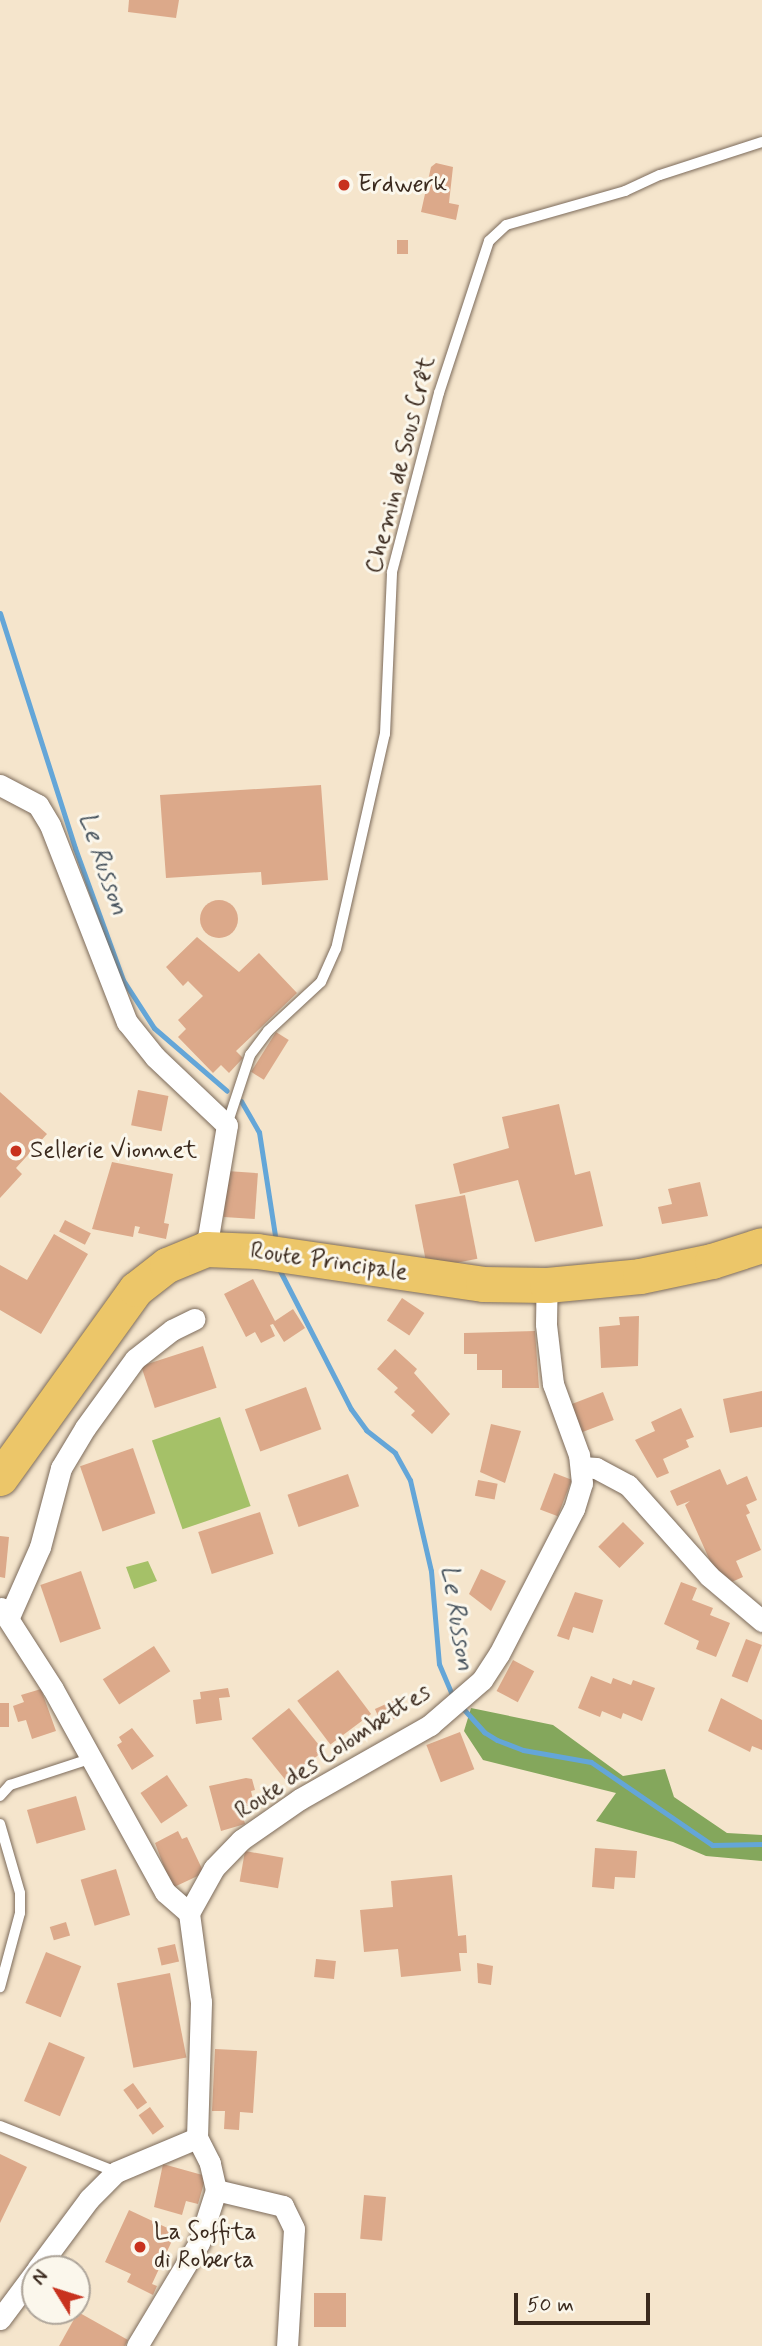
<!DOCTYPE html>
<meta charset="utf-8">
<style>
body{margin:0}
#map{position:relative;width:762px;height:2346px;overflow:hidden;background:#f5e5cc;font-family:Mynerve,sans-serif}
div>[style]{position:absolute}
.green>*{inset:0;background:#a5c168;transform-origin:0 0}
.forest>*{inset:0;background:#84a75c}
.stream>*{height:5px;margin:-2.5px;padding:0 2.5px;transform-origin:2.5px;border-radius:2.5px;background:#64a6d8}
.building>*{inset:0;background:#dca98a;transform-origin:0 0}
.round{border-radius:50%}
.roads{filter:drop-shadow(0 0 2px #7c6b5b) drop-shadow(0 0 2px #7c6b5b)}
.service>*{height:10px;margin:-5px;padding:0 5px;transform-origin:5px;border-radius:5px;background:#fff}
.minor>*{height:21px;margin:-10.5px;padding:0 10.5px;transform-origin:10.5px;border-radius:10.5px;background:#fff}
.primary>*{height:35px;margin:-17.5px;padding:0 17.5px;transform-origin:17.5px;border-radius:17.5px;background:#ecc669}
.dots>*{width:19px;height:19px;translate:-50% -50%;box-sizing:border-box;border:4px solid #fbf7ec;border-radius:50%}
span{translate:-50% -50%;white-space:nowrap;text-align:center;line-height:1.15;-webkit-text-stroke:6px #fbf7ec;paint-order:stroke}
.poi-label{font-size:24px;color:#3b2a1e}
.left{translate:0 -50%;text-align:left}
.street-label{font-size:24px;color:#3b2a1e}
.water-label{font-size:26px;color:#49555f;font-style:italic}
.north{position:absolute;left:21px;top:2255px;width:70px;height:70px;box-sizing:border-box;background:#fbf7ec;border:2px solid #aea59a;border-radius:50%;rotate:308deg;font-size:19px;font-weight:700;line-height:28px;text-align:center;color:#3b2a1e}
.north::after{content:'';display:block;margin:auto;width:24px;height:32px;background:#c8321e;clip-path:polygon(50% 0,100% 100%,50% 72%,0 100%)}
.scale{position:absolute;left:514px;top:2293px;width:136px;height:32px;box-sizing:border-box;border:4px solid #3b2a1e;border-top:0;padding-left:9px;font-size:21px;line-height:24px;white-space:nowrap;color:#3b2a1e;-webkit-text-stroke:5px #fbf7ec;paint-order:stroke}
</style>
<div id="map">
<div class="green">
<i style="left:220px;top:1417px;width:94px;height:72px;rotate:71deg"></i>
<i style="clip-path:polygon(148px 1561px,157px 1581px,134px 1589px,126px 1567px)"></i>
</div>
<div class="forest">
<i style="clip-path:polygon(471px 1708px,553px 1725px,623px 1776px,665px 1769px,674px 1797px,727px 1833px,762px 1835px,762px 1861px,706px 1856px,673px 1842px,596px 1821px,616px 1793px,483px 1760px,464px 1731px)"></i>
</div>
<div class="stream">
<i style="left:0;top:613px;width:247px;rotate:72.3deg"></i>
<i style="left:75px;top:848px;width:140px;rotate:70deg"></i>
<i style="left:123px;top:980px;width:57px;rotate:57.1deg"></i>
<i style="left:154px;top:1028px;width:96px;rotate:40.8deg"></i>
<i style="left:241px;top:1101px;width:36px;rotate:60deg"></i>
<i style="left:259px;top:1132px;width:104px;rotate:81.2deg"></i>
<i style="left:280px;top:1271px;width:155px;rotate:62.8deg"></i>
<i style="left:351px;top:1409px;width:26px;rotate:54deg"></i>
<i style="left:366px;top:1430px;width:37px;rotate:38deg"></i>
<i style="left:395px;top:1453px;width:31px;rotate:61deg"></i>
<i style="left:410px;top:1480px;width:93px;rotate:77deg"></i>
<i style="left:431px;top:1571px;width:93px;rotate:85.1deg"></i>
<i style="left:439px;top:1664px;width:36px;rotate:67deg"></i>
<i style="left:459px;top:1704px;width:38px;rotate:48deg"></i>
<i style="left:484px;top:1732px;width:15px;rotate:32deg"></i>
<i style="left:497px;top:1740px;width:28px;rotate:21deg"></i>
<i style="left:523px;top:1750px;width:69px;rotate:10deg"></i>
<i style="left:591px;top:1762px;width:147px;rotate:34.4deg"></i>
<i style="left:712px;top:1845px;width:50px;rotate:-1.1deg"></i>
</div>
<div class="building">
<i style="clip-path:polygon(129px 0,179px 0,176px 18px,128px 12px)"></i>
<i style="clip-path:polygon(436px 163px,453px 167px,449px 203px,459px 205px,456px 220px,421px 212px,431px 167px)"></i>
<i style="left:397px;top:240px;width:11px;height:14px"></i>
<i style="clip-path:polygon(321px 785px,328px 880px,262px 885px,261px 872px,166px 878px,160px 795px)"></i>
<i class="round" style="left:200px;top:900px;width:38px;height:38px"></i>
<i style="clip-path:polygon(197px 937px,239px 972px,259px 953px,297px 993px,236px 1051px,243px 1058px,229px 1073px,221px 1065px,213px 1073px,178px 1037px,186px 1029px,178px 1020px,203px 996px,188px 981px,183px 986px,166px 967px)"></i>
<i style="left:276px;top:1032px;width:15px;height:47px;rotate:32deg"></i>
<i style="left:138px;top:1090px;width:31px;height:36px;rotate:11deg"></i>
<i style="clip-path:polygon(0 1092px,47px 1134px,16px 1168px,22px 1174px,0 1198px)"></i>
<i style="clip-path:polygon(559px 1104px,575px 1175px,590px 1171px,603px 1226px,535px 1242px,518px 1180px,460px 1194px,453px 1164px,509px 1148px,502px 1117px)"></i>
<i style="clip-path:polygon(112px 1162px,173px 1174px,164px 1223px,169px 1224px,166px 1239px,138px 1233px,140px 1227px,135px 1226px,133px 1237px,92px 1229px)"></i>
<i style="left:227px;top:1171px;width:31px;height:46px;rotate:4deg"></i>
<i style="clip-path:polygon(700px 1182px,708px 1216px,662px 1224px,658px 1207px,672px 1204px,668px 1189px)"></i>
<i style="left:465px;top:1195px;width:65px;height:51px;rotate:79deg"></i>
<i style="left:65px;top:1220px;width:29px;height:13px;rotate:27deg"></i>
<i style="clip-path:polygon(54px 1234px,88px 1254px,41px 1334px,0 1310px,0 1265px,27px 1280px)"></i>
<i style="clip-path:polygon(253px 1279px,275px 1321px,293px 1309px,305px 1328px,284px 1342px,273px 1324px,270px 1325px,275px 1336px,261px 1343px,255px 1332px,246px 1337px,224px 1294px)"></i>
<i style="left:402px;top:1298px;width:27px;height:27px;rotate:34deg"></i>
<i style="clip-path:polygon(639px 1316px,638px 1366px,601px 1368px,599px 1327px,620px 1325px,619px 1317px)"></i>
<i style="clip-path:polygon(535px 1331px,539px 1388px,502px 1388px,502px 1370px,477px 1370px,477px 1354px,464px 1354px,464px 1333px)"></i>
<i style="left:203px;top:1346px;width:44px;height:65px;rotate:72deg"></i>
<i style="clip-path:polygon(395px 1349px,417px 1369px,414px 1373px,450px 1414px,432px 1434px,411px 1415px,415px 1411px,394px 1392px,398px 1388px,377px 1369px)"></i>
<i style="left:306px;top:1387px;width:45px;height:65px;rotate:70deg"></i>
<i style="clip-path:polygon(762px 1391px,762px 1427px,730px 1433px,723px 1399px)"></i>
<i style="left:603px;top:1392px;width:30px;height:34px;rotate:69deg"></i>
<i style="clip-path:polygon(681px 1408px,694px 1437px,686px 1440px,689px 1447px,663px 1459px,669px 1473px,657px 1478px,635px 1440px,655px 1431px,651px 1422px)"></i>
<i style="clip-path:polygon(491px 1424px,521px 1431px,505px 1483px,480px 1472px)"></i>
<i style="left:133px;top:1448px;width:69px;height:56px;rotate:71deg"></i>
<i style="clip-path:polygon(720px 1469px,727px 1485px,747px 1476px,757px 1500px,746px 1505px,750px 1513px,746px 1515px,761px 1550px,736px 1561px,743px 1577px,727px 1584px,715px 1572px,685px 1505px,690px 1501px,677px 1506px,670px 1491px)"></i>
<i style="left:554px;top:1473px;width:19px;height:39px;rotate:21deg"></i>
<i style="left:348px;top:1474px;width:34px;height:64px;rotate:71deg"></i>
<i style="left:478px;top:1480px;width:20px;height:16px;rotate:11deg"></i>
<i style="left:260px;top:1512px;width:44px;height:65px;rotate:72deg"></i>
<i style="left:623px;top:1522px;width:30px;height:35px;rotate:45deg"></i>
<i style="clip-path:polygon(0 1536px,9px 1537px,5px 1578px,0 1577px)"></i>
<i style="clip-path:polygon(481px 1569px,506px 1581px,491px 1611px,469px 1594px)"></i>
<i style="left:81px;top:1571px;width:61px;height:43px;rotate:71deg"></i>
<i style="clip-path:polygon(681px 1582px,697px 1588px,692px 1600px,713px 1608px,710px 1615px,730px 1623px,716px 1657px,696px 1649px,699px 1641px,664px 1624px)"></i>
<i style="clip-path:polygon(575px 1592px,603px 1600px,593px 1633px,573px 1627px,569px 1640px,557px 1636px)"></i>
<i style="left:746px;top:1639px;width:17px;height:40px;rotate:21deg"></i>
<i style="left:154px;top:1646px;width:30px;height:61px;rotate:57deg"></i>
<i style="left:513px;top:1660px;width:24px;height:35px;rotate:28deg"></i>
<i style="left:338px;top:1670px;width:55px;height:51px;rotate:53deg"></i>
<i style="clip-path:polygon(591px 1676px,611px 1684px,613px 1678px,631px 1685px,633px 1680px,655px 1688px,642px 1721px,623px 1713px,621px 1719px,602px 1711px,600px 1717px,578px 1708px)"></i>
<i style="clip-path:polygon(228px 1688px,230px 1697px,219px 1698px,222px 1720px,196px 1724px,193px 1700px,201px 1699px,200px 1692px)"></i>
<i style="clip-path:polygon(41px 1689px,56px 1731px,32px 1739px,26px 1720px,18px 1722px,13px 1706px,24px 1702px,21px 1695px)"></i>
<i style="clip-path:polygon(721px 1698px,762px 1720px,762px 1750px,752px 1746px,750px 1752px,708px 1731px)"></i>
<i style="left:395px;top:1700px;width:17px;height:22px;rotate:66deg"></i>
<i style="left:0;top:1703px;width:9px;height:24px"></i>
<i style="left:289px;top:1708px;width:55px;height:48px;rotate:51deg"></i>
<i style="clip-path:polygon(132px 1728px,154px 1756px,132px 1770px,117px 1745px,122px 1742px,119px 1737px)"></i>
<i style="left:460px;top:1732px;width:40px;height:36px;rotate:69deg"></i>
<i style="left:167px;top:1775px;width:37px;height:32px;rotate:56deg"></i>
<i style="clip-path:polygon(246px 1778px,252px 1779px,255px 1790px,251px 1791px,254px 1804px,241px 1808px,245px 1824px,221px 1831px,209px 1786px)"></i>
<i style="left:76px;top:1796px;width:35px;height:51px;rotate:74deg"></i>
<i style="clip-path:polygon(178px 1831px,182px 1839px,187px 1837px,204px 1873px,172px 1888px,155px 1843px)"></i>
<i style="clip-path:polygon(595px 1848px,637px 1851px,635px 1878px,615px 1877px,614px 1889px,592px 1887px)"></i>
<i style="left:245px;top:1851px;width:39px;height:31px;rotate:10deg"></i>
<i style="left:116px;top:1869px;width:48px;height:37px;rotate:73deg"></i>
<i style="clip-path:polygon(452px 1875px,458px 1936px,466px 1935px,467px 1953px,459px 1953px,461px 1971px,401px 1977px,398px 1949px,364px 1952px,360px 1910px,393px 1907px,391px 1881px)"></i>
<i style="left:66px;top:1922px;width:14px;height:17px;rotate:73deg"></i>
<i style="left:175px;top:1944px;width:18px;height:18px;rotate:77deg"></i>
<i style="left:46px;top:1952px;width:38px;height:55px;rotate:22deg"></i>
<i style="left:316px;top:1959px;width:20px;height:18px;rotate:6deg"></i>
<i style="clip-path:polygon(477px 1963px,493px 1966px,491px 1985px,478px 1983px)"></i>
<i style="left:170px;top:1973px;width:86px;height:54px;rotate:79deg"></i>
<i style="left:49px;top:2042px;width:39px;height:64px;rotate:23deg"></i>
<i style="clip-path:polygon(215px 2049px,257px 2051px,253px 2113px,240px 2112px,239px 2130px,224px 2129px,225px 2111px,212px 2111px)"></i>
<i style="left:133px;top:2083px;width:24px;height:12px;rotate:54deg"></i>
<i style="left:150px;top:2107px;width:24px;height:14px;rotate:54deg"></i>
<i style="clip-path:polygon(0 2154px,27px 2167px,0 2223px)"></i>
<i style="clip-path:polygon(163px 2164px,206px 2176px,198px 2204px,186px 2201px,182px 2215px,154px 2207px)"></i>
<i style="left:364px;top:2195px;width:22px;height:44px;rotate:5deg"></i>
<i style="clip-path:polygon(129px 2210px,176px 2232px,152px 2284px,157px 2286px,153px 2295px,127px 2282px,131px 2274px,105px 2262px)"></i>
<i style="left:314px;top:2293px;width:32px;height:34px"></i>
<i style="clip-path:polygon(78px 2312px,128px 2340px,125px 2346px,59px 2346px)"></i>
</div>
<div class="roads">
<div class="service">
<i style="left:227px;top:1125px;width:74px;rotate:-71.8deg"></i>
<i style="left:250px;top:1055px;width:30px;rotate:-53deg"></i>
<i style="left:268px;top:1031px;width:72px;rotate:-42.8deg"></i>
<i style="left:321px;top:982px;width:36px;rotate:-66deg"></i>
<i style="left:336px;top:949px;width:221px;rotate:-77.2deg"></i>
<i style="left:385px;top:734px;width:162px;rotate:-87.5deg"></i>
<i style="left:392px;top:572px;width:185px;rotate:-75.3deg"></i>
<i style="left:439px;top:393px;width:160px;rotate:-71.8deg"></i>
<i style="left:489px;top:241px;width:23px;rotate:-43deg"></i>
<i style="left:506px;top:225px;width:124px;rotate:-15.9deg"></i>
<i style="left:625px;top:191px;width:38px;rotate:-25deg"></i>
<i style="left:660px;top:175px;width:107px;rotate:-17.9deg"></i>
<i style="left:0;top:1796px;width:15px;rotate:-48deg"></i>
<i style="left:10px;top:1785px;width:86px;rotate:-18.2deg"></i>
<i style="left:0;top:1824px;width:72px;rotate:73.8deg"></i>
<i style="left:20px;top:1893px;width:20px;rotate:90deg"></i>
<i style="left:20px;top:1913px;width:77px;rotate:105.1deg"></i>
<i style="left:0;top:2126px;width:125px;rotate:21.6deg"></i>
</div>
<div class="minor">
<i style="left:0;top:785px;width:43px;rotate:27.8deg"></i>
<i style="left:38px;top:805px;width:23px;rotate:59deg"></i>
<i style="left:50px;top:825px;width:212px;rotate:68.7deg"></i>
<i style="left:127px;top:1022px;width:45px;rotate:51.3deg"></i>
<i style="left:155px;top:1057px;width:99px;rotate:43.4deg"></i>
<i style="left:227px;top:1125px;width:126px;rotate:99.6deg"></i>
<i style="left:582px;top:1467px;width:14px;rotate:4deg"></i>
<i style="left:596px;top:1468px;width:36px;rotate:28deg"></i>
<i style="left:628px;top:1485px;width:122px;rotate:48.3deg"></i>
<i style="left:709px;top:1576px;width:70px;rotate:40.3deg"></i>
<i style="left:1px;top:1608px;width:96px;rotate:57.3deg"></i>
<i style="left:53px;top:1689px;width:232px;rotate:61.1deg"></i>
<i style="left:165px;top:1892px;width:32px;rotate:41deg"></i>
<i style="left:9px;top:1617px;width:77px;rotate:-66.1deg"></i>
<i style="left:40px;top:1547px;width:82px;rotate:-75.1deg"></i>
<i style="left:61px;top:1468px;width:47px;rotate:-59deg"></i>
<i style="left:85px;top:1428px;width:85px;rotate:-54.1deg"></i>
<i style="left:135px;top:1359px;width:47px;rotate:-38.1deg"></i>
<i style="left:172px;top:1330px;width:25px;rotate:-26deg"></i>
<i style="left:216px;top:2190px;width:69px;rotate:13.4deg"></i>
<i style="left:283px;top:2206px;width:25px;rotate:64deg"></i>
<i style="left:294px;top:2229px;width:117px;rotate:93.4deg"></i>
<i style="left:37px;top:2269px;width:87px;rotate:-53.4deg"></i>
<i style="left:89px;top:2199px;width:38px;rotate:-45deg"></i>
<i style="left:116px;top:2172px;width:88px;rotate:-22.8deg"></i>
<i style="left:0;top:2319px;width:59px;rotate:-53.3deg"></i>
<i style="left:137px;top:2346px;width:120px;rotate:-59deg"></i>
<i style="left:199px;top:2243px;width:56px;rotate:-72.2deg"></i>
<i style="left:216px;top:2190px;width:28px;rotate:-103deg"></i>
<i style="left:210px;top:2163px;width:28px;rotate:-117deg"></i>
<i style="left:197px;top:2138px;width:136px;rotate:-88.3deg"></i>
<i style="left:201px;top:2002px;width:90px;rotate:-97.7deg"></i>
<i style="left:189px;top:1913px;width:51px;rotate:-60.9deg"></i>
<i style="left:214px;top:1868px;width:39px;rotate:-46deg"></i>
<i style="left:241px;top:1840px;width:72px;rotate:-34.8deg"></i>
<i style="left:300px;top:1799px;width:150px;rotate:-29.6deg"></i>
<i style="left:430px;top:1725px;width:69px;rotate:-40.9deg"></i>
<i style="left:482px;top:1680px;width:31px;rotate:-57deg"></i>
<i style="left:499px;top:1654px;width:163px;rotate:-62.7deg"></i>
<i style="left:574px;top:1509px;width:27px;rotate:-73deg"></i>
<i style="left:582px;top:1483px;width:28px;rotate:-96deg"></i>
<i style="left:579px;top:1455px;width:76px;rotate:-110.1deg"></i>
<i style="left:553px;top:1384px;width:60px;rotate:-96.7deg"></i>
<i style="left:546px;top:1324px;width:39px;rotate:-89deg"></i>
</div>
<div class="primary">
<i style="left:0;top:1478px;width:233px;rotate:-54.3deg"></i>
<i style="left:136px;top:1289px;width:39px;rotate:-38deg"></i>
<i style="left:167px;top:1265px;width:42px;rotate:-22.3deg"></i>
<i style="left:206px;top:1249px;width:51px;rotate:2.2deg"></i>
<i style="left:257px;top:1251px;width:228px;rotate:8.3deg"></i>
<i style="left:483px;top:1284px;width:64px;rotate:0.9deg"></i>
<i style="left:547px;top:1285px;width:93px;rotate:-5.5deg"></i>
<i style="left:640px;top:1276px;width:74px;rotate:-11.8deg"></i>
<i style="left:712px;top:1261px;width:52px;rotate:-17.7deg"></i>
</div>
</div>
<div class="dots">
<i style="left:344px;top:185px;background:#c8321e"></i>
<i style="left:16px;top:1151px;background:#c8321e"></i>
<i style="left:140px;top:2247px;background:#c8321e"></i>
</div>
<div class="poi-label">
<span class="left" style="left:358px;top:185px">Erdwerk</span>
<span class="left" style="left:30px;top:1151px">Sellerie Vionnet</span>
<span class="left" style="left:154px;top:2247px">La Soffita<br>di Roberta</span>
</div>
<div class="street-label">
<span style="left:401px;top:465px;rotate:-76deg">Chemin de Sous Crêt</span>
<span style="left:329px;top:1262px;rotate:8deg">Route Principale</span>
<span style="left:333px;top:1752px;rotate:-33deg">Route des Colombettes</span>
</div>
<div class="water-label">
<span style="left:102px;top:864px;rotate:71deg">Le Russon</span>
<span style="left:456px;top:1618px;rotate:81deg">Le Russon</span>
</div>
<div class="north">N</div>
<div class="scale">50 m</div>
</div>
